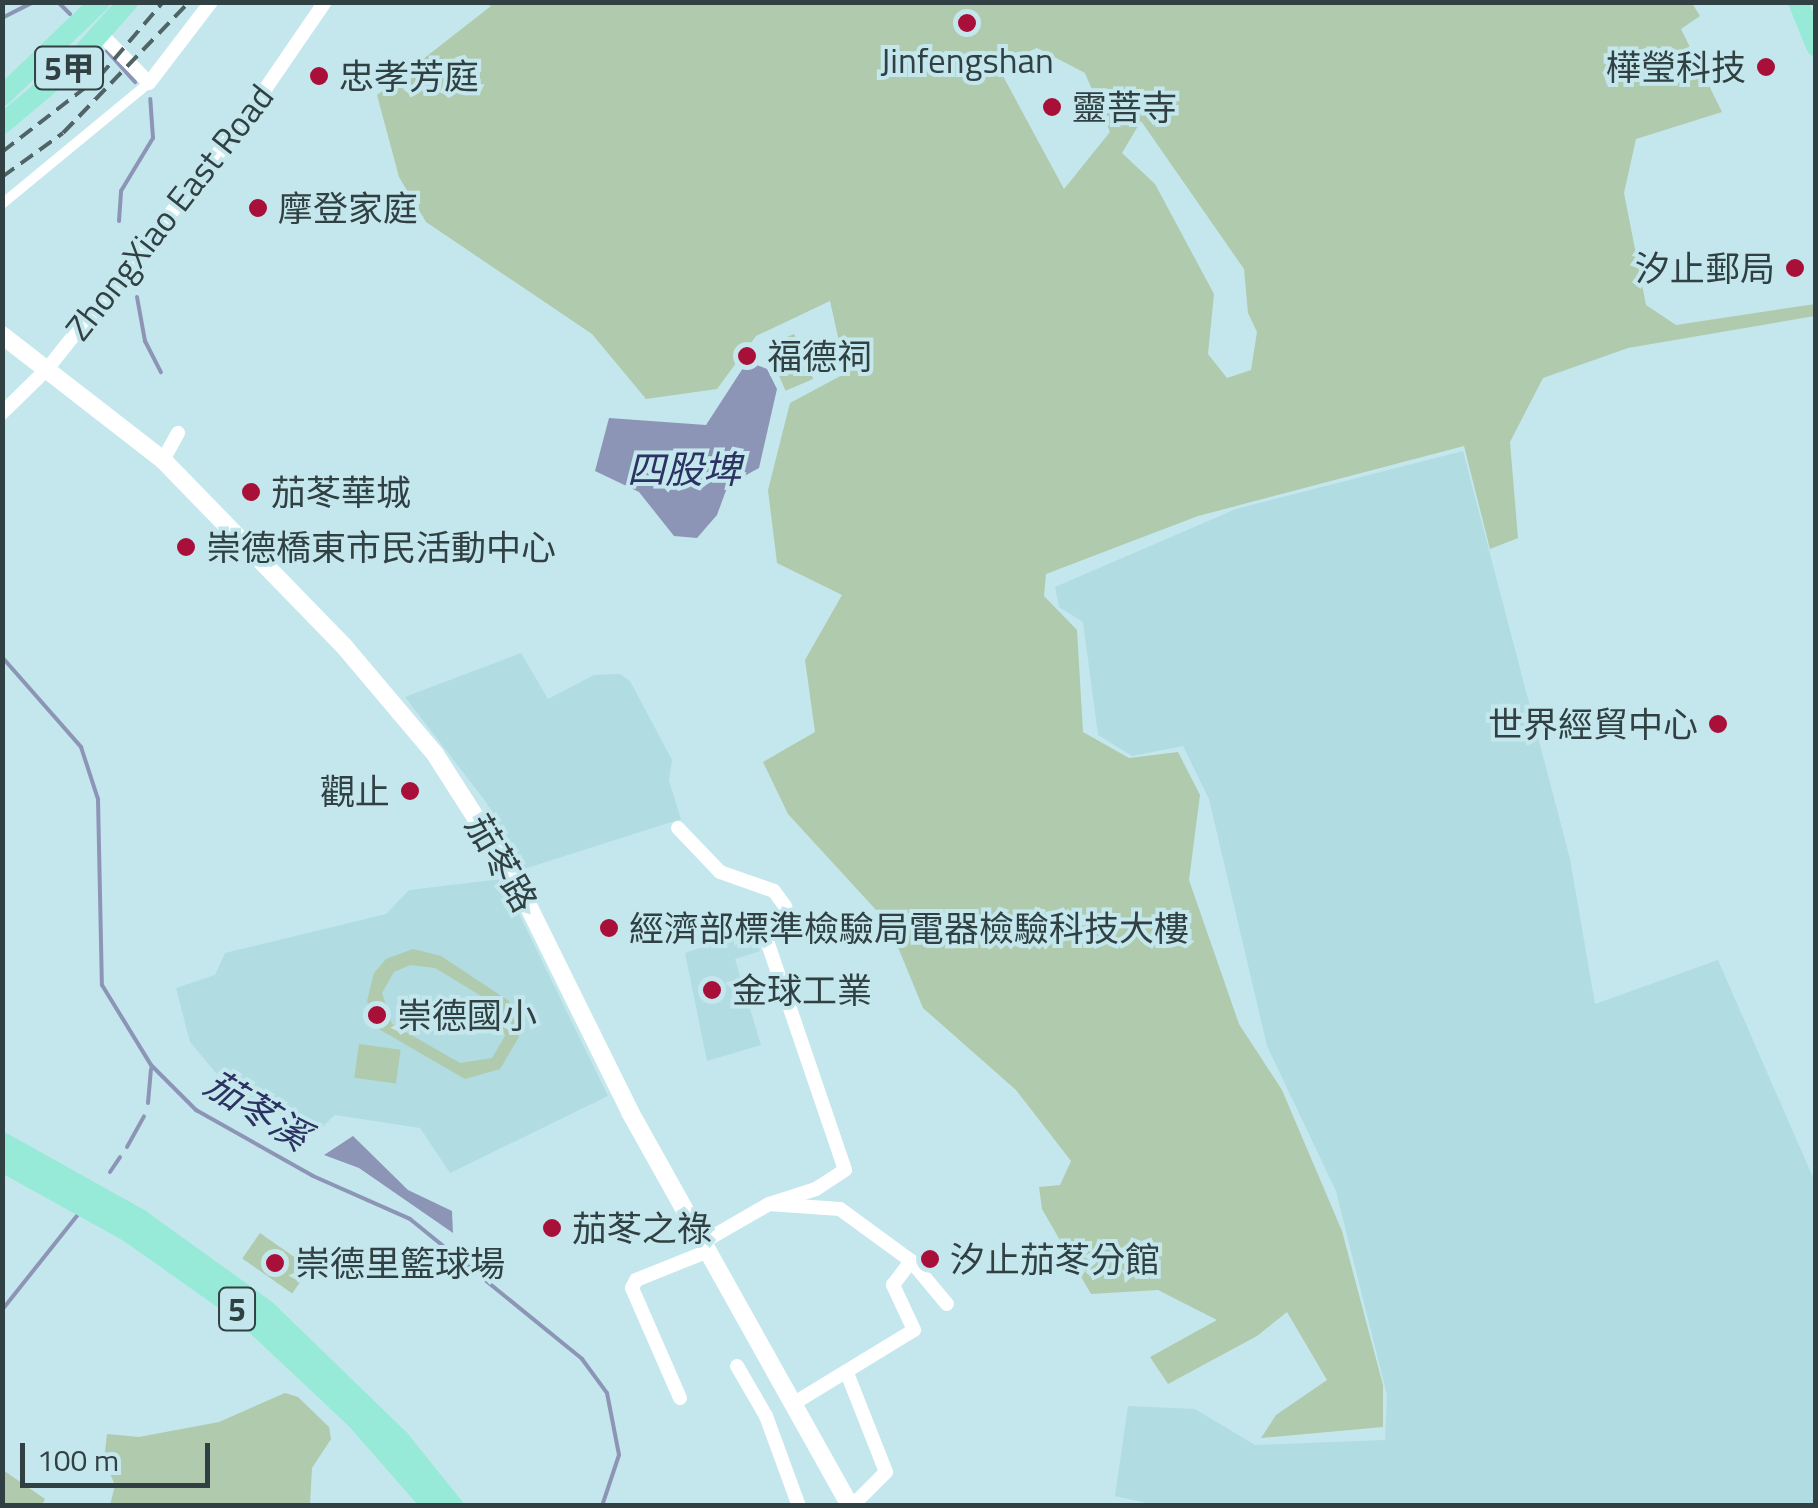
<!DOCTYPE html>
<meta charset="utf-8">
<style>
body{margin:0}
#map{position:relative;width:1818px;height:1508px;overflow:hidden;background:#c4e7ed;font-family:"Titillium Web","Noto Sans TC",sans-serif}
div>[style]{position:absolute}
.built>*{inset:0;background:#b0dce2}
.green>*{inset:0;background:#b0caad;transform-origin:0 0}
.water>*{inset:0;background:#8d95b7}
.stream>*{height:4px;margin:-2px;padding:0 2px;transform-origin:2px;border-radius:2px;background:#8d95b7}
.pedestrian>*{height:10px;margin:-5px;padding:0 5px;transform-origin:5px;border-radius:5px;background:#fff}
.minor>*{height:14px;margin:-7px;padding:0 7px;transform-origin:7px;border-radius:7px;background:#fff}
.tertiary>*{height:18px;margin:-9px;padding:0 9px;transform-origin:9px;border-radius:9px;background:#fff}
.primary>*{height:20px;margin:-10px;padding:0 10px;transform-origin:10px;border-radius:10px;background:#97ead7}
.rail>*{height:4px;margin-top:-2px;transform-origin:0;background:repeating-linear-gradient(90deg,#506366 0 15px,transparent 0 23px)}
.dots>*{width:28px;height:28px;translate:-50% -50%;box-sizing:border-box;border:5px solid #c4e7ed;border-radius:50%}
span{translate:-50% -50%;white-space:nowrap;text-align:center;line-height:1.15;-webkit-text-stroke:8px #c4e7ed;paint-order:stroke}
.shield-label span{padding:2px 8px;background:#c4e7ed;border:2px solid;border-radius:8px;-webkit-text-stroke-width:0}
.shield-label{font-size:32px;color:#314042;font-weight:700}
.poi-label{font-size:35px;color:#314042}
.right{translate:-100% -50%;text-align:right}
.left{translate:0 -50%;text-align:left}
.street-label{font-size:35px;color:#314042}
.water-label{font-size:38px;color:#2c3261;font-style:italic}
.frame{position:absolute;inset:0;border:5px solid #314042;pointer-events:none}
.scale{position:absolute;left:20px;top:1443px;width:190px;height:45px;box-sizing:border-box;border:5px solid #314042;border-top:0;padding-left:12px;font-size:30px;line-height:35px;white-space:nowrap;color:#314042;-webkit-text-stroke:8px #c4e7ed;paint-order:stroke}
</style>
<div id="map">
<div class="built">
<i style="clip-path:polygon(1463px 451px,1570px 859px,1595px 1004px,1718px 960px,1815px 1182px,1815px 1505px,1160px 1506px,1115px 1496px,1128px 1406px,1195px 1409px,1255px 1445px,1385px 1440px,1387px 1395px,1336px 1191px,1267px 1046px,1209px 799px,1183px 746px,1132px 756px,1098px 735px,1083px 622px,1059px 607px,1055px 587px,1236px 509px)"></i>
<i style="clip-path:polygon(521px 653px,548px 699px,594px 675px,620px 674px,630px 681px,672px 760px,669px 781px,681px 819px,524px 869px,486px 802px,405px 697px)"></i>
<i style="clip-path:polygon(502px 879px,608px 1096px,450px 1173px,420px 1128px,335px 1115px,310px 1138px,216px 1073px,190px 1042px,176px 988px,215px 975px,225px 953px,386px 914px,409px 890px)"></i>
<i style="clip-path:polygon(752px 930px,760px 951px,735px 959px,761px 1045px,707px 1061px,685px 953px)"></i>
</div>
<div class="green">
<i style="clip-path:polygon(evenodd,483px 3px,1692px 3px,1700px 16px,1681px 29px,1722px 112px,1636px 139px,1624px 193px,1646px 305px,1676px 325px,1815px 304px,1815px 316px,1628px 348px,1543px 378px,1510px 442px,1518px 538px,1490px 549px,1464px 446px,1198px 516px,1046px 574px,1044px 596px,1077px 630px,1083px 732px,1129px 758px,1178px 752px,1200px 795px,1189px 880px,1239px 1024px,1282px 1090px,1342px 1231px,1383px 1385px,1383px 1427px,1261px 1438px,1276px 1415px,1327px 1380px,1287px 1312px,1257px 1336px,1168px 1384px,1150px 1357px,1217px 1320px,1158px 1290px,1091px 1294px,1042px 1209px,1039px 1187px,1060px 1185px,1071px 1161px,1016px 1090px,923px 1008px,888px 923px,788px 814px,763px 762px,815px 732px,805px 660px,842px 595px,777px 563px,768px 490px,790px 403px,846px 373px,830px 301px,756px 336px,717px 389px,646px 399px,592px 334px,426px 222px,399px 177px,377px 95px,491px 6px,483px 3px,1037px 48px,1085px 73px,1110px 132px,1064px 189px,997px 65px,1037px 48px,483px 3px,1141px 121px,1244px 269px,1248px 313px,1257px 332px,1251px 370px,1227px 378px,1208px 354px,1214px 294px,1155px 184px,1122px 153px,1141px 121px)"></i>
<i style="left:794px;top:334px;width:49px;height:30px;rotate:67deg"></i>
<i style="clip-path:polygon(evenodd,413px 949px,441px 956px,509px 1001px,519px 1037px,500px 1069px,465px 1079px,377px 1028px,367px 1001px,374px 973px,386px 959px,413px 949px,410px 965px,435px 968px,496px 1005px,505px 1036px,492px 1058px,460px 1063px,392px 1024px,382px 993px,394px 972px,410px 965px)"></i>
<i style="left:359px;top:1044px;width:42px;height:34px;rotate:8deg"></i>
<i style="left:260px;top:1233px;width:61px;height:31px;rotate:35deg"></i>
<i style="clip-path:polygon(285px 1393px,298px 1397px,329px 1427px,331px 1439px,312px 1468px,310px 1505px,110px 1505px,115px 1485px,104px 1460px,107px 1434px,139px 1437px,219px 1422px)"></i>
<i style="clip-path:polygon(3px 1470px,45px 1499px,42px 1505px,3px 1505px)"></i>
</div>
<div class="water">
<i style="clip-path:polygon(754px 364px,767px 369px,777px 389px,759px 468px,728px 485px,717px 515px,697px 538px,674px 536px,639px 492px,595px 471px,609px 418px,706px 425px,743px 368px)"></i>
<i style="clip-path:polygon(353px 1136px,408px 1190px,452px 1211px,453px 1233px,359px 1168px,324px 1155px)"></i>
</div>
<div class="stream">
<i style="left:58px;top:2px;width:17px;rotate:45deg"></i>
<i style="left:2px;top:18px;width:35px;rotate:-27deg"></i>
<i style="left:107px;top:51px;width:42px;rotate:47.9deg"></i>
<i style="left:119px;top:221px;width:30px;rotate:-86deg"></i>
<i style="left:121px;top:191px;width:62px;rotate:-58.9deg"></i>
<i style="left:153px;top:138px;width:39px;rotate:-94deg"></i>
<i style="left:137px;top:297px;width:45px;rotate:79.7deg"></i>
<i style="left:145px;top:341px;width:35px;rotate:63deg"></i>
<i style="left:2px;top:657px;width:120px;rotate:48.7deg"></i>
<i style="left:81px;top:747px;width:55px;rotate:71.9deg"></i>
<i style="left:98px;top:799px;width:186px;rotate:88.8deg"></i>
<i style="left:102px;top:985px;width:94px;rotate:58.5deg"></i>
<i style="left:151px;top:1065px;width:64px;rotate:45deg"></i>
<i style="left:196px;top:1110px;width:134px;rotate:29.4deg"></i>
<i style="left:313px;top:1176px;width:106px;rotate:23.9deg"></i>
<i style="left:410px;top:1219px;width:222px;rotate:39.1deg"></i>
<i style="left:582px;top:1359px;width:42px;rotate:53.7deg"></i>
<i style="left:607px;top:1393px;width:63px;rotate:79deg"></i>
<i style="left:619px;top:1455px;width:54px;rotate:108.4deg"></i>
<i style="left:148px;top:1103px;width:34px;rotate:-85deg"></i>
<i style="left:127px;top:1147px;width:35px;rotate:-61deg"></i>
<i style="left:110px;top:1172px;width:18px;rotate:-56deg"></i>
<i style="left:2px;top:1310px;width:125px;rotate:-51.5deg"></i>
</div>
<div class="pedestrian">
<i style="left:2px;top:204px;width:190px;rotate:-39.5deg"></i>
</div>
<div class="minor">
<i style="left:102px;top:35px;width:67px;rotate:45.6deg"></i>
<i style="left:149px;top:83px;width:102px;rotate:-52.6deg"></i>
<i style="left:2px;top:413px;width:64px;rotate:-44.4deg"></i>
<i style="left:48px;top:368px;width:313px;rotate:-51.6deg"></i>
<i style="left:242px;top:123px;width:147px;rotate:-55.6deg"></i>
<i style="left:163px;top:460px;width:31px;rotate:-61deg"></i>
<i style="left:678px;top:828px;width:61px;rotate:46.3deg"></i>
<i style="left:720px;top:872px;width:57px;rotate:19.4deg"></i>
<i style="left:774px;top:891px;width:19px;rotate:54deg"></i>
<i style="left:785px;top:906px;width:11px;rotate:75deg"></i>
<i style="left:788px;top:917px;width:28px;rotate:148deg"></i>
<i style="left:764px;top:932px;width:251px;rotate:71.2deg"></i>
<i style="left:845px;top:1170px;width:35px;rotate:147deg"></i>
<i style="left:816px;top:1189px;width:49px;rotate:162.3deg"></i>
<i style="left:703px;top:1242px;width:76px;rotate:-29.9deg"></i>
<i style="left:769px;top:1204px;width:71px;rotate:4deg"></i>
<i style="left:840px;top:1209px;width:88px;rotate:36.2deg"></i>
<i style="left:911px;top:1261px;width:56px;rotate:50.1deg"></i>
<i style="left:737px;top:1366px;width:58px;rotate:59.9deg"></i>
<i style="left:766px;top:1416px;width:96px;rotate:69.9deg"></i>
<i style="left:847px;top:1373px;width:106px;rotate:68.5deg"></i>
<i style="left:886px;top:1472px;width:48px;rotate:135deg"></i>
<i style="left:680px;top:1398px;width:120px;rotate:-113.6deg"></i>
<i style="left:632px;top:1288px;width:9px;rotate:-63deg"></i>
<i style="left:636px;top:1280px;width:78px;rotate:-21.9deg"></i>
<i style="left:796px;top:1402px;width:138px;rotate:-31.4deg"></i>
<i style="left:914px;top:1330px;width:50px;rotate:-115deg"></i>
<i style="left:893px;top:1285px;width:30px;rotate:-53deg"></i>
</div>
<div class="tertiary">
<i style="left:2px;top:335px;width:204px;rotate:37.8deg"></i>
<i style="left:163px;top:460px;width:258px;rotate:45.8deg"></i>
<i style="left:343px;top:645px;width:143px;rotate:49.8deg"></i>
<i style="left:435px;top:754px;width:148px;rotate:57.4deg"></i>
<i style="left:515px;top:879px;width:260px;rotate:63.7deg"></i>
<i style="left:630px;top:1112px;width:451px;rotate:60.8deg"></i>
</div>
<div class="primary">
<i style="left:1798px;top:2px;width:48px;rotate:67.8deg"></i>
<i style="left:2px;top:96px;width:136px;rotate:-43.8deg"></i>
<i style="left:2px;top:124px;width:87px;rotate:-39.9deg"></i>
<i style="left:69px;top:68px;width:89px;rotate:-48.2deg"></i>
<i style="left:2px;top:1142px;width:158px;rotate:29.2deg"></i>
<i style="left:140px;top:1219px;width:155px;rotate:35.8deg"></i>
<i style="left:266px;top:1310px;width:187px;rotate:44.1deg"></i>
<i style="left:400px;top:1440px;width:85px;rotate:51.2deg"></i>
<i style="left:2px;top:1162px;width:146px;rotate:29deg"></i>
<i style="left:130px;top:1233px;width:138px;rotate:35.3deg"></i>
<i style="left:243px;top:1313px;width:154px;rotate:43.2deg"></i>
<i style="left:355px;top:1418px;width:117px;rotate:48.8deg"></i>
</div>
<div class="rail">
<i style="left:2px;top:152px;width:123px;rotate:-37.7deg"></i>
<i style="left:99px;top:77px;width:99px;rotate:-49.5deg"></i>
<i style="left:2px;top:177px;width:75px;rotate:-35.8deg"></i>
<i style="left:63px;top:133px;width:182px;rotate:-46.1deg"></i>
</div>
<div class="dots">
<i style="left:967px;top:23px;background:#a80f39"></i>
<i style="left:1766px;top:67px;background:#a80f39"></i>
<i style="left:319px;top:76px;background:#a80f39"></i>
<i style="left:1052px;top:107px;background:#a80f39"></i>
<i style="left:258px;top:208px;background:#a80f39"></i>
<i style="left:1795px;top:268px;background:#a80f39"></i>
<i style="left:747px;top:356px;background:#a80f39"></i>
<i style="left:251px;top:492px;background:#a80f39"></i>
<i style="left:186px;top:547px;background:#a80f39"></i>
<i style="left:1718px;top:724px;background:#a80f39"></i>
<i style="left:410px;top:791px;background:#a80f39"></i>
<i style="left:609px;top:928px;background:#a80f39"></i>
<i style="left:712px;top:990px;background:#a80f39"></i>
<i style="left:377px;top:1015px;background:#a80f39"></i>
<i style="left:552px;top:1228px;background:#a80f39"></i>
<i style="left:930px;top:1259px;background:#a80f39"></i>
<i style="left:275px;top:1263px;background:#a80f39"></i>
</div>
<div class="shield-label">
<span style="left:69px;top:68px">5甲</span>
<span style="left:237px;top:1309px">5</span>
</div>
<div class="poi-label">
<span style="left:967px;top:60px">Jinfengshan</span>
<span class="right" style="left:1746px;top:67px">樺瑩科技</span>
<span class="left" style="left:339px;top:76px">忠孝芳庭</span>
<span class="left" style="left:1072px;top:107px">靈菩寺</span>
<span class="left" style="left:278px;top:208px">摩登家庭</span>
<span class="right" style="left:1775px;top:268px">汐止郵局</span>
<span class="left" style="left:767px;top:356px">福德祠</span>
<span class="left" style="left:271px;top:492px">茄苳華城</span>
<span class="left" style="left:206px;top:547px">崇德橋東市民活動中心</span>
<span class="right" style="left:1698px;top:724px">世界經貿中心</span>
<span class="right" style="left:390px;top:791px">觀止</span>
<span class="left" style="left:629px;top:928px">經濟部標準檢驗局電器檢驗科技大樓</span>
<span class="left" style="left:732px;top:990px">金球工業</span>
<span class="left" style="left:397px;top:1015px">崇德國小</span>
<span class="left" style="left:572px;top:1228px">茄苳之祿</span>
<span class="left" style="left:950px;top:1259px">汐止茄苳分館</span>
<span class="left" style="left:295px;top:1263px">崇德里籃球場</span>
</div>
<div class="street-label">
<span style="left:169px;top:212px;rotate:-52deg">ZhongXiao East Road</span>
<span style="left:502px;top:863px;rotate:60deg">茄苳路</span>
</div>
<div class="water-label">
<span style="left:684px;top:470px">四股埤</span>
<span style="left:257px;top:1110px;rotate:32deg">茄苳溪</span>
</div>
<div class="frame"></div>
<div class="scale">100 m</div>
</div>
